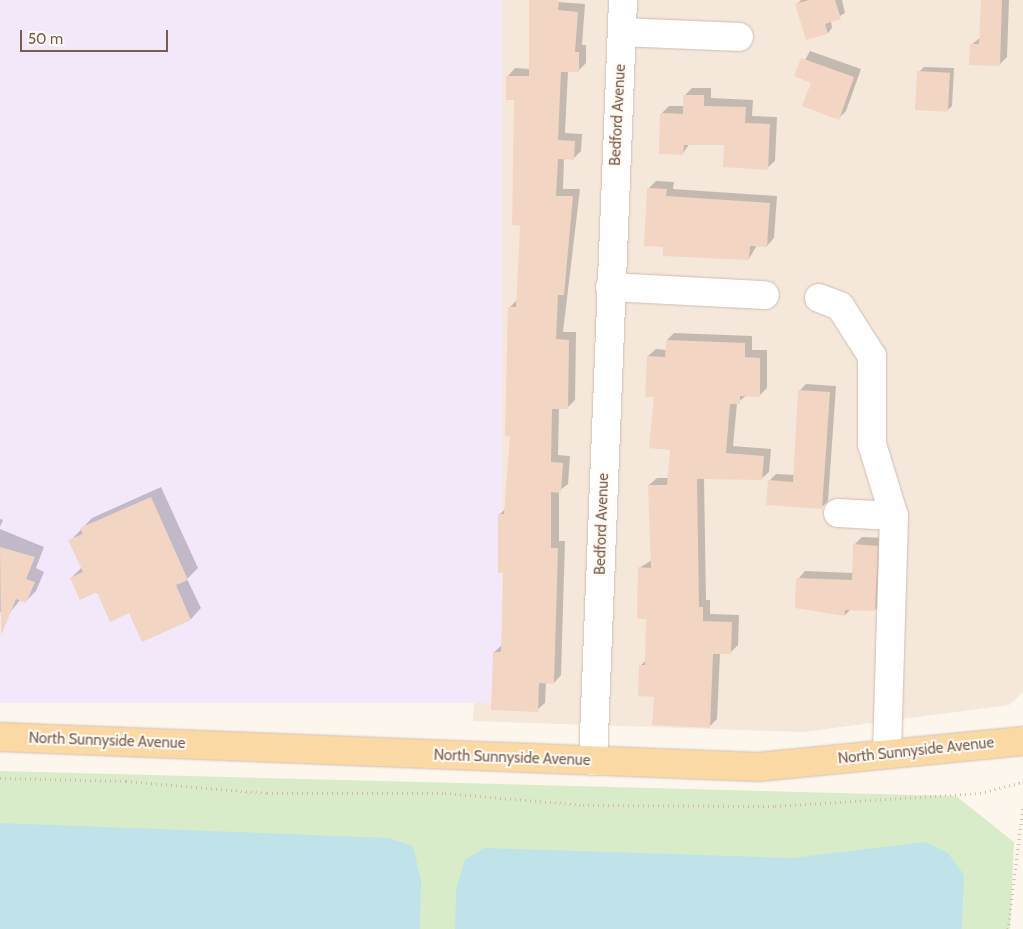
<!DOCTYPE html>
<style>
body{margin:0}
#map{position:relative;width:1023px;height:929px;overflow:hidden;background:#fdf6ec;font-family:Cabin,sans-serif}
div>[style]{position:absolute}
.residential>*{inset:0;background:#f5e8da}
.education>*{inset:0;background:#f3e8fa;transform-origin:0 0}
.green>*{inset:0;background:#d8ecc9}
.water>*{inset:0;background:#bfe3e8}
.shadow>*{inset:0;background:#0003}
.building>*{inset:0;background:#f3d5c3;transform-origin:0 0}
.path>*{height:3px;margin-top:-1.5px;transform-origin:0;background:repeating-linear-gradient(90deg,#d9b8a5 0 1px,transparent 0 5px)}
.roads{filter:drop-shadow(0 0 1px #d1beb0) drop-shadow(0 0 1px #d1beb0)}
.minor>*{height:28px;margin:-14px;padding:0 14px;transform-origin:14px;border-radius:14px;background:#fff}
.major>*{height:28px;margin:-14px;padding:0 14px;transform-origin:14px;border-radius:14px;background:#fbd9a5}
span{translate:-50% -50%;white-space:nowrap;text-align:center;line-height:1.15;-webkit-text-stroke:4px #fffaf3;paint-order:stroke}
.street-label{font-size:15px;color:#7a5c4d}
.scale{position:absolute;left:20px;top:30px;width:148px;height:22px;box-sizing:border-box;border:2px solid #7a5c4d;border-top:0;padding-left:6px;font-size:15px;line-height:18px;white-space:nowrap;color:#7a5c4d;-webkit-text-stroke:4px #fffaf3;paint-order:stroke}
</style>
<div id="map">
<div class="residential">
<i style="clip-path:polygon(502px 0,1023px 0,1023px 692px,1009px 705px,803px 732px,473px 721px)"></i>
</div>
<div class="education">
<i style="left:0;top:0;width:502px;height:703px"></i>
</div>
<div class="green">
<i style="clip-path:polygon(0 771px,956px 796px,1014px 842px,1010px 929px,0 929px)"></i>
</div>
<div class="water">
<i style="clip-path:polygon(0 823px,389px 838px,413px 846px,421px 881px,420px 929px,0 929px)"></i>
<i style="clip-path:polygon(925px 842px,948px 853px,964px 875px,962px 929px,455px 929px,456px 890px,465px 859px,485px 848px,791px 858px)"></i>
</div>
<div class="shadow">
<i style="clip-path:polygon(531px 0,585px 4px,582px 45px,586px 45px,586px 63px,578px 71px,568px 71px,565px 133px,582px 134px,581px 151px,573px 159px,564px 158px,563px 189px,580px 189px,563px 332px,576px 332px,575px 400px,567px 408px,559px 408px,558px 455px,570px 456px,568px 484px,559px 491px,559px 541px,565px 541px,561px 675px,554px 683px,546px 682px,545px 703px,537px 710px,494px 652px,502px 645px,504px 572px,499px 515px,506px 508px,511px 435px,509px 308px,517px 300px,522px 224px,515px 98px,508px 76px,515px 68px,530px 69px)"></i>
<i style="clip-path:polygon(801px 0,842px 0,845px 13px,831px 21px,832px 28px,828px 33px,797px 4px)"></i>
<i style="clip-path:polygon(982px 0,1009px 0,1007px 57px,999px 65px,971px 45px,981px 37px)"></i>
<i style="clip-path:polygon(810px 51px,861px 69px,846px 111px,839px 118px,813px 82px,796px 76px)"></i>
<i style="clip-path:polygon(924px 67px,954px 68px,952px 106px,947px 111px,919px 72px)"></i>
<i style="clip-path:polygon(692px 88px,711px 88px,711px 98px,753px 100px,752px 116px,777px 117px,775px 161px,767px 168px,726px 144px,690px 143px,683px 153px,661px 114px,669px 106px,684px 106px,685px 95px)"></i>
<i style="clip-path:polygon(656px 181px,674px 182px,673px 189px,777px 196px,774px 238px,767px 246px,757px 245px,749px 259px,664px 246px,648px 189px)"></i>
<i style="clip-path:polygon(674px 333px,752px 336px,752px 350px,767px 350px,767px 388px,759px 396px,747px 395px,737px 403px,733px 446px,771px 449px,769px 472px,761px 479px,704px 478px,706px 600px,710px 600px,710px 614px,739px 615px,738px 645px,730px 653px,720px 653px,717px 719px,709px 727px,655px 696px,640px 666px,646px 660px,648px 618px,639px 568px,652px 560px,649px 485px,657px 478px,669px 478px,672px 448px,648px 356px,656px 349px,666px 350px,667px 340px)"></i>
<i style="clip-path:polygon(806px 384px,836px 386px,828px 501px,822px 507px,769px 481px,776px 474px,795px 475px,799px 391px)"></i>
<i style="clip-path:polygon(161px 487px,198px 568px,187px 579px,201px 608px,191px 619px,143px 640px,129px 611px,71px 578px,82px 567px,70px 541px,92px 518px)"></i>
<i style="clip-path:polygon(0 519px,3px 520px,0 527px)"></i>
<i style="clip-path:polygon(0 529px,44px 547px,36px 568px,44px 572px,36px 591px,26px 601px,21px 599px,8px 615px,0 612px)"></i>
<i style="clip-path:polygon(862px 537px,885px 538px,882px 602px,875px 610px,851px 609px,845px 615px,798px 579px,805px 571px,853px 573px,854px 545px)"></i>
</div>
<div class="building">
<i style="clip-path:polygon(529px 0,559px 0,558px 10px,578px 12px,575px 52px,579px 52px,579px 72px,561px 72px,558px 140px,575px 141px,574px 160px,558px 159px,556px 196px,573px 196px,564px 295px,558px 295px,556px 339px,569px 340px,568px 409px,552px 409px,551px 462px,563px 463px,561px 493px,551px 492px,551px 548px,558px 548px,554px 684px,539px 683px,538px 712px,491px 710px,493px 652px,501px 652px,503px 573px,498px 573px,498px 514px,504px 514px,510px 436px,505px 436px,508px 307px,516px 307px,520px 226px,512px 225px,514px 100px,506px 100px,506px 76px,529px 76px)"></i>
<i style="clip-path:polygon(809px 0,835px 0,841px 19px,825px 24px,828px 34px,806px 40px,795px 4px)"></i>
<i style="clip-path:polygon(981px 0,1002px 0,1000px 66px,969px 65px,970px 44px,979px 44px)"></i>
<i style="clip-path:polygon(801px 58px,854px 77px,839px 120px,802px 106px,811px 83px,794px 76px)"></i>
<i style="left:917px;top:71px;width:33px;height:39px;rotate:3deg"></i>
<i style="clip-path:polygon(683px 95px,704px 95px,704px 106px,746px 107px,745px 123px,770px 124px,768px 170px,723px 167px,724px 145px,684px 145px,683px 155px,659px 154px,660px 113px,683px 114px)"></i>
<i style="clip-path:polygon(647px 188px,667px 189px,666px 196px,770px 203px,767px 247px,750px 246px,749px 260px,663px 256px,663px 247px,644px 246px)"></i>
<i style="clip-path:polygon(666px 340px,745px 343px,745px 357px,760px 358px,760px 397px,740px 396px,740px 404px,730px 404px,726px 453px,764px 456px,762px 480px,697px 479px,699px 607px,703px 607px,703px 621px,732px 622px,731px 654px,713px 654px,710px 728px,652px 725px,654px 697px,638px 696px,639px 665px,645px 665px,646px 619px,637px 619px,638px 567px,651px 568px,648px 485px,667px 485px,670px 450px,649px 448px,654px 397px,645px 397px,647px 356px,665px 357px)"></i>
<i style="clip-path:polygon(798px 390px,830px 392px,822px 509px,766px 505px,768px 480px,793px 482px)"></i>
<i style="clip-path:polygon(151px 497px,188px 580px,176px 585px,191px 620px,142px 642px,129px 613px,110px 622px,97px 592px,80px 600px,70px 578px,83px 572px,68px 540px,83px 534px,80px 528px)"></i>
<i style="clip-path:polygon(853px 544px,878px 546px,875px 611px,845px 610px,845px 616px,795px 608px,796px 578px,852px 580px)"></i>
<i style="clip-path:polygon(0 547px,35px 557px,26px 579px,35px 582px,26px 603px,16px 599px,1px 636px)"></i>
</div>
<div class="path">
<i style="left:0;top:778px;width:126px;rotate:1.4deg"></i>
<i style="left:126px;top:781px;width:142px;rotate:4.9deg"></i>
<i style="left:267px;top:793px;width:178px"></i>
<i style="left:445px;top:793px;width:139px;rotate:5deg"></i>
<i style="left:583px;top:805px;width:192px;rotate:0.3deg"></i>
<i style="left:775px;top:806px;width:205px;rotate:-3.6deg"></i>
<i style="left:980px;top:793px;width:44px;rotate:-14.3deg"></i>
<i style="left:1008px;top:929px;width:123px;rotate:-83deg"></i>
</div>
<div class="roads">
<div class="minor">
<i style="left:622px;top:32px;width:117px;rotate:2.4deg"></i>
<i style="left:610px;top:287px;width:155px;rotate:3deg"></i>
<i style="left:819px;top:298px;width:22px;rotate:21deg"></i>
<i style="left:840px;top:306px;width:59px;rotate:57.4deg"></i>
<i style="left:872px;top:356px;width:88px;rotate:90deg"></i>
<i style="left:872px;top:444px;width:75px;rotate:73deg"></i>
<i style="left:838px;top:513px;width:56px;rotate:3.1deg"></i>
<i style="left:894px;top:516px;width:238px;rotate:91.7deg"></i>
<i style="left:593px;top:761px;width:762px;rotate:-87.74deg"></i>
</div>
<div class="major">
<i style="left:0;top:737px;width:759px;rotate:2.27deg"></i>
<i style="left:758px;top:767px;width:266px;rotate:-5.6deg"></i>
</div>
</div>
<div class="street-label">
<span style="left:618px;top:115px;rotate:-87deg">Bedford Avenue</span>
<span style="left:602px;top:524px;rotate:-88deg">Bedford Avenue</span>
<span style="left:107px;top:741px;rotate:2deg">North Sunnyside Avenue</span>
<span style="left:916px;top:751px;rotate:-6deg">North Sunnyside Avenue</span>
<span style="left:512px;top:758px;rotate:2deg">North Sunnyside Avenue</span>
</div>
<div class="scale">50 m</div>
</div>
